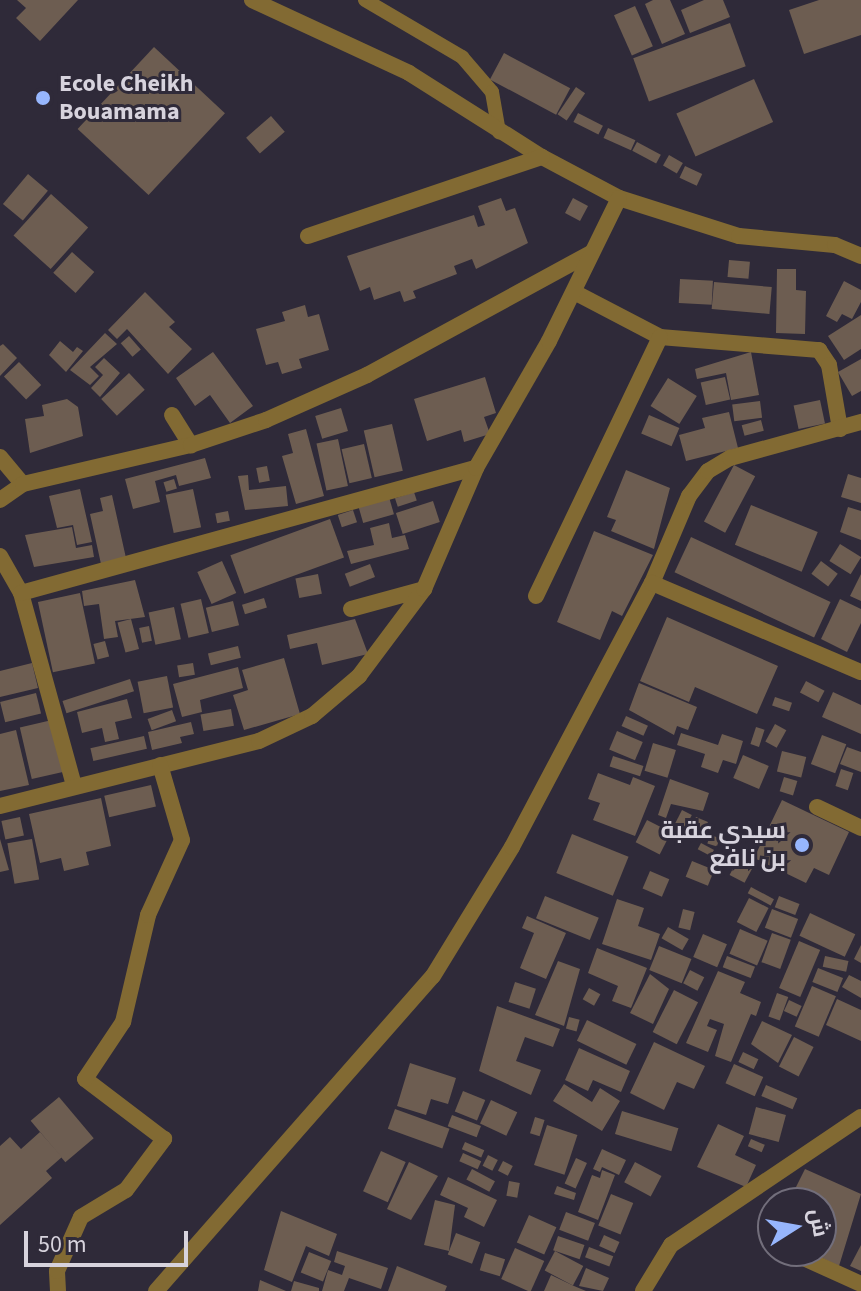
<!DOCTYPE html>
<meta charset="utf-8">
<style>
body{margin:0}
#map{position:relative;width:861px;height:1291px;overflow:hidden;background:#2f2a39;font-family:"Source Sans 3",Cairo,sans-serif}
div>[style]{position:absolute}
.building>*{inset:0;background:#6d5d51;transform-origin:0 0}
.service>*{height:14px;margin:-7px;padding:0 7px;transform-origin:7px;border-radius:7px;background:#826a33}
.minor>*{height:16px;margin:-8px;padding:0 8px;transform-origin:8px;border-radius:8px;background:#826a33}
.dots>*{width:22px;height:22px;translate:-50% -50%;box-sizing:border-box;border:4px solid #2f2a39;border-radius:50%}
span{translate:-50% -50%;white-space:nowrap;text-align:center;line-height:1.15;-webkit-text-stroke:6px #2f2a39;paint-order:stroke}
.poi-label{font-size:24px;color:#d7d3dd;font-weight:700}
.left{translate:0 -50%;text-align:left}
.right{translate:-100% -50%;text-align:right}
.north{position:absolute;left:757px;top:1187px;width:80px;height:80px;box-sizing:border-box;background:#2f2a39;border:2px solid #726e7b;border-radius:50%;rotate:79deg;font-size:22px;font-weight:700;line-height:32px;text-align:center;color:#d7d3dd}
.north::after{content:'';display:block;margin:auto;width:28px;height:36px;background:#97b6fd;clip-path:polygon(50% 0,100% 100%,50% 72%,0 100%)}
.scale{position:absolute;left:24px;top:1231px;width:164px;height:36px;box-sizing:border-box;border:4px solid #d7d3dd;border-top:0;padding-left:10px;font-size:24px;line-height:28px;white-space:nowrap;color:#d7d3dd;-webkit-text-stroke:6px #2f2a39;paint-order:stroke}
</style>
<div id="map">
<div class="building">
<i style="clip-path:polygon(17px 0,78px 0,40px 41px,16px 18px,26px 8px)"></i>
<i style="clip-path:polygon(653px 0,670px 0,685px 34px,662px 44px,645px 4px)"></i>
<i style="clip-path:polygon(704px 0,723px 0,730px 17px,690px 33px,681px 10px)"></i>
<i style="clip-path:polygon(819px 0,861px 0,861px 35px,804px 54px,789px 10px)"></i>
<i style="left:635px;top:6px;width:44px;height:23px;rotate:66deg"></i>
<i style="left:730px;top:23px;width:46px;height:103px;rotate:70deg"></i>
<i style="left:154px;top:47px;width:97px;height:112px;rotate:43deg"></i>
<i style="left:504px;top:53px;width:75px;height:30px;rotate:28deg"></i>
<i style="left:754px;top:79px;width:47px;height:85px;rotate:66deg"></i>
<i style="left:576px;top:87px;width:11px;height:33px;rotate:34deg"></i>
<i style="left:578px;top:113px;width:28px;height:10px;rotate:27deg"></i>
<i style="left:271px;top:116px;width:21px;height:33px;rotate:49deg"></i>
<i style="left:608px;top:128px;width:30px;height:11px;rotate:24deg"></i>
<i style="left:637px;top:142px;width:27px;height:10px;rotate:28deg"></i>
<i style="left:669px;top:155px;width:16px;height:12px;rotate:30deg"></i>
<i style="left:685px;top:166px;width:19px;height:13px;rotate:25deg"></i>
<i style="left:28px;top:174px;width:26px;height:39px;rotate:40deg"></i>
<i style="left:51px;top:194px;width:50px;height:56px;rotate:42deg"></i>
<i style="clip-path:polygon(501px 198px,506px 211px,515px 208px,528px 243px,476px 269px,472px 259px,454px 266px,457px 274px,413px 291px,416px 298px,404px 302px,400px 291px,374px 300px,370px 287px,360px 291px,347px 256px,474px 215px,478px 227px,485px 225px,478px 206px)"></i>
<i style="left:573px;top:198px;width:17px;height:17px;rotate:28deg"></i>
<i style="left:72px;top:252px;width:30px;height:28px;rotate:42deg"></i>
<i style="left:729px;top:260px;width:21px;height:17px;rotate:5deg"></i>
<i style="clip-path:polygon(777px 269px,796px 269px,796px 290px,806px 291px,805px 334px,776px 333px)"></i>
<i style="left:680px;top:279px;width:33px;height:24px;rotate:3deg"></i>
<i style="clip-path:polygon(844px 281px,861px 290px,861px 302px,852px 319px,842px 314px,837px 322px,826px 316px)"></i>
<i style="left:714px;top:282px;width:58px;height:27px;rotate:5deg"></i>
<i style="clip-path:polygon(145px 292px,175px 322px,169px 327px,192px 349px,168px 374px,127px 329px,117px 339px,108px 330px)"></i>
<i style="clip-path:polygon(305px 305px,308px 317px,319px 314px,329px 350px,299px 359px,302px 368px,282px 374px,278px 362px,266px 365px,256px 329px,285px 321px,282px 312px)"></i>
<i style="clip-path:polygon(861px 315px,861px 349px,844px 360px,828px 336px)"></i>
<i style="clip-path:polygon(105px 333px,117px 344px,90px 367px,99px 376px,90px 385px,70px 370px)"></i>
<i style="left:129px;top:336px;width:18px;height:11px;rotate:49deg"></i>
<i style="clip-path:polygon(60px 341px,73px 352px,77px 347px,83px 351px,66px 372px,49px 355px)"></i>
<i style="clip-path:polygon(3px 344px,17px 358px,0 376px,0 346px)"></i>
<i style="clip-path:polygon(213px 352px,253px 406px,230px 423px,210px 395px,195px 406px,176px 378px)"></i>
<i style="clip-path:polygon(751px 352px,759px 395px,731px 400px,726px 373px,697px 379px,695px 369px)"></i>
<i style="clip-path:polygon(104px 358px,120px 373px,100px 397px,91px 388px,103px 375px,95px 367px)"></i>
<i style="clip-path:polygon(861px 359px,861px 391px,852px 396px,838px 372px)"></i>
<i style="left:19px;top:362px;width:32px;height:21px;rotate:46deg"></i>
<i style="left:129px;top:373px;width:23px;height:38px;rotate:47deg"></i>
<i style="clip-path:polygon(485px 377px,496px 413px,484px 417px,490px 434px,464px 442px,461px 430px,427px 441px,414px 399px)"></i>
<i style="left:725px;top:377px;width:23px;height:25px;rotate:77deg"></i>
<i style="left:668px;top:378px;width:34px;height:33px;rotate:32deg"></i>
<i style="clip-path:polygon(67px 399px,78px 407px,83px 436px,30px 453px,25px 419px,44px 416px,42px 405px)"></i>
<i style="left:820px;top:400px;width:24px;height:27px;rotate:78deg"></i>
<i style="left:760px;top:401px;width:17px;height:28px;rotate:83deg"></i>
<i style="left:341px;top:408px;width:24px;height:27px;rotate:73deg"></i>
<i style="clip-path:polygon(729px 412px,738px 448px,686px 461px,679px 435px,705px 428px,702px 418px)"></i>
<i style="left:649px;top:415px;width:33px;height:20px;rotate:23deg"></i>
<i style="left:761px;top:420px;width:11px;height:20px;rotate:75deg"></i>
<i style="left:392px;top:424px;width:48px;height:29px;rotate:77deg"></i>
<i style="clip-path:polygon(306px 429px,324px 496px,296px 504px,282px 456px,293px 453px,288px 434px)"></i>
<i style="left:338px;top:439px;width:48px;height:22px;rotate:78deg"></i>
<i style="left:364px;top:444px;width:35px;height:23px;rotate:77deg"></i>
<i style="clip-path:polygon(205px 458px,211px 478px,179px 486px,176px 475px,155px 481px,160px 502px,133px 509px,125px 479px)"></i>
<i style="left:734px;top:465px;width:24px;height:64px;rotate:28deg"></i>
<i style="left:267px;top:466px;width:15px;height:11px;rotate:79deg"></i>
<i style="clip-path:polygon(626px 470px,670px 488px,654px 549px,611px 531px,616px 520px,607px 517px)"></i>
<i style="clip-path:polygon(848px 474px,861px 478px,861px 503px,841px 497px)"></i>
<i style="clip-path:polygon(248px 475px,249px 490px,286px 486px,288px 506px,245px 510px,238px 476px)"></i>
<i style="left:174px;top:479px;width:10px;height:11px;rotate:73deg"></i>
<i style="clip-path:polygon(80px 489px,92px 542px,77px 545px,73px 525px,57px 528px,49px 496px)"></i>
<i style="left:193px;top:489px;width:39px;height:28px;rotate:78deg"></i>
<i style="left:414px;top:492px;width:9px;height:20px;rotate:72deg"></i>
<i style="clip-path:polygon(112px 495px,126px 558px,101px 564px,90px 514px,103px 511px,100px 498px)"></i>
<i style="left:389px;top:497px;width:18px;height:32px;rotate:74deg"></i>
<i style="left:433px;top:501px;width:22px;height:39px;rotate:72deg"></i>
<i style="left:751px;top:505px;width:72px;height:43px;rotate:22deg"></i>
<i style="clip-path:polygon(848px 507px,861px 511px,861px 540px,840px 532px)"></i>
<i style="left:353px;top:510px;width:13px;height:16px;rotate:72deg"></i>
<i style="left:228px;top:511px;width:10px;height:13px;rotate:79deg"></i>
<i style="left:330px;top:519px;width:41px;height:106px;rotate:70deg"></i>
<i style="clip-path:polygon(389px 523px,392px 538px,405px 535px,409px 549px,351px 564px,347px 551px,374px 545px,370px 528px)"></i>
<i style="clip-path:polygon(72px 527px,76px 548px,92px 545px,94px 557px,34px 567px,25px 535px)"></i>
<i style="clip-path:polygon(594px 531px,653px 555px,622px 616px,612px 611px,600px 640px,557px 622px)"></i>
<i style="left:691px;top:537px;width:154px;height:39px;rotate:25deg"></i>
<i style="left:840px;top:544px;width:25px;height:20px;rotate:32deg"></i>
<i style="left:222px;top:561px;width:35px;height:27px;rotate:66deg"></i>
<i style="left:821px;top:561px;width:21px;height:16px;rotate:37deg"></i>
<i style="left:370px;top:564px;width:14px;height:27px;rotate:69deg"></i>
<i style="left:318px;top:574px;width:20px;height:23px;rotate:79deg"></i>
<i style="clip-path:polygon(861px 574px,861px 601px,850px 596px)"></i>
<i style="clip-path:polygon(135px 580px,145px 617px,115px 621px,118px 637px,104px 639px,99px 604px,84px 606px,82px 591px)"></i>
<i style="left:80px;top:593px;width:72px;height:43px;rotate:78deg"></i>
<i style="left:264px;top:598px;width:10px;height:23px;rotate:73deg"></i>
<i style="left:201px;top:599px;width:35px;height:21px;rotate:77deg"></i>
<i style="clip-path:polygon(840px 599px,861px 609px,861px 623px,847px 652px,821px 639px)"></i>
<i style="left:233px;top:601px;width:25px;height:28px;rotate:76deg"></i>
<i style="left:174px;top:607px;width:33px;height:26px;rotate:78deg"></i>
<i style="clip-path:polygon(667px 617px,778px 666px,757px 714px,695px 687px,689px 702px,640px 681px)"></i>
<i style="left:131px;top:619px;width:31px;height:14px;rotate:75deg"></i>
<i style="clip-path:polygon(355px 619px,368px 654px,322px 665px,317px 643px,290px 649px,287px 635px)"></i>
<i style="left:149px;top:626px;width:15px;height:10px;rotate:79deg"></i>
<i style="left:105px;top:641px;width:16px;height:12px;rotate:75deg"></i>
<i style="left:238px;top:646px;width:12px;height:31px;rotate:76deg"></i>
<i style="clip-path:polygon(284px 658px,300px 714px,244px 730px,233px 695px,248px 690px,242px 670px)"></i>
<i style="clip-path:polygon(32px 663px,38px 688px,0 697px,0 671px)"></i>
<i style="left:193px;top:663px;width:12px;height:16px;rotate:81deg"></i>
<i style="clip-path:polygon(238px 667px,243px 688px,200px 700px,202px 712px,182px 717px,173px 684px)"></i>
<i style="left:167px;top:676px;width:32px;height:30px;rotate:79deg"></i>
<i style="left:130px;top:679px;width:13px;height:71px;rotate:72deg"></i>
<i style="left:806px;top:681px;width:21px;height:13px;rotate:28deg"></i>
<i style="clip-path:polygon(639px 683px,697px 707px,688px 730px,677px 726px,674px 735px,629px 710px)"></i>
<i style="clip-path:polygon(833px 692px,861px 705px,861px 734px,822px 717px)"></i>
<i style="left:36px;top:693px;width:21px;height:37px;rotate:76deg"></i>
<i style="left:775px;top:697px;width:18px;height:9px;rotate:19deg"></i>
<i style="clip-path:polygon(127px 699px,132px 718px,115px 722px,119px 739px,105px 742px,102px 728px,82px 733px,77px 712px)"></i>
<i style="left:231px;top:709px;width:17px;height:31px;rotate:80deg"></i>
<i style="left:172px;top:710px;width:12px;height:26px;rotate:70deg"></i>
<i style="left:626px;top:716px;width:24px;height:11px;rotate:24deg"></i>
<i style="left:52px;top:720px;width:53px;height:33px;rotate:77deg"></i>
<i style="clip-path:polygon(191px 722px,194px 734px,180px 737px,182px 743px,152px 750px,148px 732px)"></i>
<i style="left:775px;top:724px;width:13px;height:20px;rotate:29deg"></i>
<i style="left:756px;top:727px;width:9px;height:18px;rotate:18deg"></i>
<i style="clip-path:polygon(16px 730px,29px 785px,0 791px,0 734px)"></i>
<i style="left:617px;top:731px;width:28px;height:20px;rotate:23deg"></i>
<i style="clip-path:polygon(681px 733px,718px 745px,722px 734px,743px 741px,736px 764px,723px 760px,718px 773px,701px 767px,705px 754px,677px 745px)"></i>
<i style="left:822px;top:735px;width:26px;height:31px;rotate:21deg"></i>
<i style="left:144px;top:736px;width:13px;height:55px;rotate:77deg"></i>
<i style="left:653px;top:743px;width:24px;height:29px;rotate:17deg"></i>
<i style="clip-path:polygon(847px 747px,861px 752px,861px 772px,840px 764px)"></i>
<i style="left:782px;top:751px;width:25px;height:21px;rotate:14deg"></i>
<i style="left:743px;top:755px;width:28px;height:25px;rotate:23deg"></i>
<i style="left:613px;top:756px;width:32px;height:11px;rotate:18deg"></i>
<i style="left:841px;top:769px;width:13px;height:18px;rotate:18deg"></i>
<i style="clip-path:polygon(598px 773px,630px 785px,633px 777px,655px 786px,635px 836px,593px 820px,600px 803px,588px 799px)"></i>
<i style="left:784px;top:777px;width:14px;height:15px;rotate:17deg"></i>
<i style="clip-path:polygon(670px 779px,709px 793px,703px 811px,671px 804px,666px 818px,658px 815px)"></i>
<i style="left:151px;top:785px;width:22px;height:48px;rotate:77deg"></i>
<i style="clip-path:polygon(101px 798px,111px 846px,86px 852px,89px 865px,64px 871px,61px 858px,40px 863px,29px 814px)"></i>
<i style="clip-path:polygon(782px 800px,849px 832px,829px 875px,814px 868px,806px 883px,754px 858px)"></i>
<i style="left:682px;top:810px;width:11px;height:20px;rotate:27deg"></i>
<i style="left:20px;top:817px;width:19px;height:19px;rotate:78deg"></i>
<i style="left:696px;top:817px;width:13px;height:14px;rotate:23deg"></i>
<i style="left:647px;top:820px;width:27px;height:25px;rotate:27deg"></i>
<i style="left:572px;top:834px;width:61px;height:42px;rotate:22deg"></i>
<i style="left:710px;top:835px;width:10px;height:9px;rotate:17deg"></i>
<i style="clip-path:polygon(0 839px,9px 870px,0 872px)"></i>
<i style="left:32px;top:839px;width:41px;height:25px;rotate:80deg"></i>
<i style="left:701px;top:843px;width:27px;height:7px;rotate:28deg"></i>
<i style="left:738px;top:859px;width:17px;height:18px;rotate:28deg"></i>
<i style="left:692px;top:861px;width:24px;height:17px;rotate:22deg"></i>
<i style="left:650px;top:871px;width:21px;height:19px;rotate:23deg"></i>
<i style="left:751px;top:887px;width:26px;height:7px;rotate:28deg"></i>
<i style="left:545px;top:896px;width:58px;height:24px;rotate:22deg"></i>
<i style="left:779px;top:896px;width:22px;height:12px;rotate:21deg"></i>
<i style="left:749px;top:898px;width:22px;height:27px;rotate:27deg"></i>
<i style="clip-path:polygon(617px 899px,644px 908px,638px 926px,660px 934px,651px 960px,602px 944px)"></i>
<i style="left:683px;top:909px;width:12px;height:19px;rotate:14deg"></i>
<i style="left:772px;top:909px;width:28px;height:20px;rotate:21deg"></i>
<i style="left:810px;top:913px;width:50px;height:25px;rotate:25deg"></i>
<i style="clip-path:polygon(527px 916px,566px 933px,546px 979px,520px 968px,534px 933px,522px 928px)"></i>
<i style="left:668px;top:927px;width:24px;height:13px;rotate:30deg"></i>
<i style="left:740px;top:929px;width:30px;height:27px;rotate:23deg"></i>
<i style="left:772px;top:933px;width:20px;height:31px;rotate:20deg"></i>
<i style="left:703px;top:934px;width:26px;height:25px;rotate:23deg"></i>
<i style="left:799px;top:941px;width:23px;height:51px;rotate:23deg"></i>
<i style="clip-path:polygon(861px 945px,861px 963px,854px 959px)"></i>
<i style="left:659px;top:946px;width:35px;height:26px;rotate:22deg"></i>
<i style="clip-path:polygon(597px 948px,647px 968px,631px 1008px,612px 1001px,618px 986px,588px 973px)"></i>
<i style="left:727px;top:956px;width:30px;height:12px;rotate:21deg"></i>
<i style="left:825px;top:956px;width:24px;height:11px;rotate:12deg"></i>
<i style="clip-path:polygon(558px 961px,580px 969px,564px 1026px,535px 1015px)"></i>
<i style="left:818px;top:968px;width:27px;height:15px;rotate:22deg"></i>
<i style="left:690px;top:970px;width:16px;height:15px;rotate:27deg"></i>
<i style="clip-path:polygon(718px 971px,745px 982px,740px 993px,761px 1002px,756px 1016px,751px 1014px,731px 1062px,715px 1056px,724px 1024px,710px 1019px,707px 1026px,717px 1030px,708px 1052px,686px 1043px)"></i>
<i style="clip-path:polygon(650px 974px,669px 989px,653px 1024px,630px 1013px)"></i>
<i style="clip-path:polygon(849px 975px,861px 981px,861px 998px,842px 987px)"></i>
<i style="left:515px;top:982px;width:22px;height:21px;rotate:18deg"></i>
<i style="left:812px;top:986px;width:26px;height:44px;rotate:23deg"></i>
<i style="left:589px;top:988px;width:13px;height:13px;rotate:29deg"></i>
<i style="left:674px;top:990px;width:27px;height:47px;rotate:27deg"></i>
<i style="left:777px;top:993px;width:12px;height:25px;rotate:20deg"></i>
<i style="clip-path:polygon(837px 999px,861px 1010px,861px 1041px,826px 1025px)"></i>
<i style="left:789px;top:1000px;width:14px;height:12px;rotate:25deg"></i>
<i style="clip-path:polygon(497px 1006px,560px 1029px,553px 1047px,525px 1037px,516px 1061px,541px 1070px,531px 1095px,479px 1071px)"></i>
<i style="left:569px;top:1017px;width:11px;height:12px;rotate:15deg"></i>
<i style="left:587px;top:1020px;width:55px;height:23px;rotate:26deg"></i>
<i style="clip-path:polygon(762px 1021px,792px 1035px,778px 1063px,751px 1044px)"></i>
<i style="left:794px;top:1037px;width:22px;height:33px;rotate:27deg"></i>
<i style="clip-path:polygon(654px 1042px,705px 1066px,694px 1089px,677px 1082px,664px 1110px,630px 1093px)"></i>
<i style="clip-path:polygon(579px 1048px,630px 1071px,621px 1092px,593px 1080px,588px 1091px,565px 1080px)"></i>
<i style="left:743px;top:1052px;width:17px;height:11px;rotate:25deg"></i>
<i style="clip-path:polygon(410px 1063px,456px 1078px,448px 1104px,431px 1099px,426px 1115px,397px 1106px)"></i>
<i style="left:734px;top:1064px;width:32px;height:21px;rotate:24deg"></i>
<i style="clip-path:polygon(564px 1084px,592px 1102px,600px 1088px,620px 1101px,602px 1131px,553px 1101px)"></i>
<i style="left:766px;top:1085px;width:34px;height:12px;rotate:23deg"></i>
<i style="left:463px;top:1091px;width:24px;height:22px;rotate:22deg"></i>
<i style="left:59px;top:1097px;width:54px;height:37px;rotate:50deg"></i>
<i style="left:491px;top:1100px;width:29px;height:26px;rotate:25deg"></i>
<i style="left:756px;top:1107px;width:31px;height:28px;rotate:15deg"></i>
<i style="left:395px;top:1109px;width:58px;height:21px;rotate:20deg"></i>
<i style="left:622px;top:1111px;width:59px;height:24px;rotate:17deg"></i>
<i style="left:452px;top:1115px;width:31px;height:12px;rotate:21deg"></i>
<i style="left:535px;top:1117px;width:10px;height:17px;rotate:17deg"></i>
<i style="clip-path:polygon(718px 1124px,744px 1136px,735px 1155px,756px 1165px,746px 1187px,697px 1167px)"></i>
<i style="left:547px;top:1125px;width:32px;height:42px;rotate:18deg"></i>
<i style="clip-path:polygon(40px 1132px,62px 1157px,46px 1171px,52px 1178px,0 1225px,0 1146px,10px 1137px,21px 1149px)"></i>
<i style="left:751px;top:1139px;width:15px;height:8px;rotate:23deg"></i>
<i style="left:465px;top:1142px;width:21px;height:8px;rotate:23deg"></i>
<i style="clip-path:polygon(602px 1149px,626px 1160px,619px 1175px,602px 1167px,600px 1172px,593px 1169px)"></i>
<i style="left:381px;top:1151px;width:27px;height:44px;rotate:24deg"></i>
<i style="left:463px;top:1153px;width:20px;height:9px;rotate:24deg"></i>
<i style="left:488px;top:1155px;width:11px;height:12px;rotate:27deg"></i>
<i style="left:576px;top:1158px;width:12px;height:28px;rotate:24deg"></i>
<i style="left:503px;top:1161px;width:11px;height:11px;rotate:27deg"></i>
<i style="clip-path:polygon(409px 1162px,438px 1176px,411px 1220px,387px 1209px)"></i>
<i style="left:635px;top:1162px;width:30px;height:23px;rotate:28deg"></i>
<i style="left:472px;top:1169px;width:26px;height:12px;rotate:28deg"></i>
<i style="clip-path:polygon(805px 1169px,861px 1194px,839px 1266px,807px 1251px,821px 1251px,821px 1203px,788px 1203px)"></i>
<i style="clip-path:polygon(602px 1170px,615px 1175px,598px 1220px,578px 1212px,592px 1175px,600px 1178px)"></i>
<i style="clip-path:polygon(448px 1177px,497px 1200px,484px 1227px,464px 1217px,468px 1208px,440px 1195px)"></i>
<i style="left:509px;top:1181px;width:11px;height:15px;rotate:10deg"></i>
<i style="clip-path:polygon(557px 1186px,576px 1193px,574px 1200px,554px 1194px)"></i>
<i style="left:611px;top:1194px;width:24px;height:34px;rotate:22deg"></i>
<i style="clip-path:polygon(435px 1200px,455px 1205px,449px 1251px,424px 1245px)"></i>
<i style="clip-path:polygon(281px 1211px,337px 1234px,329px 1256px,306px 1246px,292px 1282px,264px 1270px)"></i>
<i style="left:566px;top:1212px;width:31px;height:19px;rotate:21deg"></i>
<i style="left:529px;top:1215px;width:30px;height:30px;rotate:24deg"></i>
<i style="left:456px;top:1233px;width:26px;height:23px;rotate:21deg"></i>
<i style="left:604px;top:1235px;width:17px;height:12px;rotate:24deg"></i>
<i style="left:558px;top:1236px;width:28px;height:15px;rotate:19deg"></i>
<i style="clip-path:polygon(861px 1245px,861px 1271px,850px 1266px)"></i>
<i style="left:589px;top:1247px;width:26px;height:11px;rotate:21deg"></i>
<i style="left:515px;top:1248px;width:32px;height:34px;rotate:24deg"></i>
<i style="clip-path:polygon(337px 1251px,388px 1268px,381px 1289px,349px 1278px,344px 1291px,322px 1291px,328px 1270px,342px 1275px,345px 1266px,334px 1262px)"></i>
<i style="left:555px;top:1251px;width:32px;height:22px;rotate:28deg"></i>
<i style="left:309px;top:1252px;width:24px;height:22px;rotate:22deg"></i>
<i style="left:485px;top:1253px;width:21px;height:18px;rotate:17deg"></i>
<i style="clip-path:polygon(397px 1266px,447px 1286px,445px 1291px,388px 1291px)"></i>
<i style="clip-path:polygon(586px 1268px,609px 1278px,603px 1291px,579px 1286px)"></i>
<i style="clip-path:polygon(551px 1275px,574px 1286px,586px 1291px,544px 1291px)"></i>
<i style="clip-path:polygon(260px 1280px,286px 1291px,258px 1291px)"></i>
<i style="clip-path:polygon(294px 1281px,319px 1288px,319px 1291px,291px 1291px)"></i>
</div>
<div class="service">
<i style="left:365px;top:0;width:113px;rotate:30.4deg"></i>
<i style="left:462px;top:57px;width:46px;rotate:49.4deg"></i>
<i style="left:492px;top:92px;width:41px;rotate:80.1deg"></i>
</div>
<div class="minor">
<i style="left:252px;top:0;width:173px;rotate:24.9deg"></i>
<i style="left:409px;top:73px;width:157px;rotate:32.3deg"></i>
<i style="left:542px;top:157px;width:87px;rotate:28deg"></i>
<i style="left:619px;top:198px;width:126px;rotate:17.6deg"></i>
<i style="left:739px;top:236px;width:96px;rotate:5.4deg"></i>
<i style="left:835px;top:245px;width:28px;rotate:23deg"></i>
<i style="left:308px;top:236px;width:247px;rotate:-18.7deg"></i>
<i style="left:574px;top:292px;width:97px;rotate:27.6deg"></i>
<i style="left:660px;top:337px;width:160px;rotate:4.7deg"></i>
<i style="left:819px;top:350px;width:18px;rotate:56deg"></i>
<i style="left:829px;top:365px;width:65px;rotate:80.2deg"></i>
<i style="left:172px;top:415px;width:36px;rotate:58deg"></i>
<i style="left:0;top:457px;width:35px;rotate:50deg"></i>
<i style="left:0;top:500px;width:28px;rotate:-35deg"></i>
<i style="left:23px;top:484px;width:172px;rotate:-13.1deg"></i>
<i style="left:191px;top:445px;width:79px;rotate:-18.4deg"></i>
<i style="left:266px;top:420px;width:111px;rotate:-24deg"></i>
<i style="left:367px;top:375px;width:255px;rotate:-28.6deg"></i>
<i style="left:0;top:556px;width:43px;rotate:60.4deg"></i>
<i style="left:21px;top:593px;width:200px;rotate:74.6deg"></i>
<i style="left:652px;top:583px;width:95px;rotate:-67deg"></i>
<i style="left:689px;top:496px;width:31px;rotate:-53deg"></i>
<i style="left:708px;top:471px;width:26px;rotate:-31deg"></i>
<i style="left:730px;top:458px;width:136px;rotate:-15.4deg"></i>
<i style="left:21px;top:593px;width:472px;rotate:-15.4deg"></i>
<i style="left:536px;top:596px;width:287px;rotate:-64.4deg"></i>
<i style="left:351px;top:609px;width:76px;rotate:-15.3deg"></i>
<i style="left:0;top:806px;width:267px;rotate:-14.1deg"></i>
<i style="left:259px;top:741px;width:59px;rotate:-25.3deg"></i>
<i style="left:312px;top:716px;width:62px;rotate:-40.4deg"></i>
<i style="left:359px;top:676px;width:109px;rotate:-53.2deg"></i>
<i style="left:424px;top:589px;width:132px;rotate:-66.7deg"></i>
<i style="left:476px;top:468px;width:146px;rotate:-60.1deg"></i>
<i style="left:549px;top:341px;width:159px;rotate:-63.9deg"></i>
<i style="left:817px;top:807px;width:49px;rotate:25.5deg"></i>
<i style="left:788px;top:1251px;width:80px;rotate:24.3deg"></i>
<i style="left:58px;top:1291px;width:20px;rotate:-93deg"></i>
<i style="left:57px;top:1271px;width:59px;rotate:-66deg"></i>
<i style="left:81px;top:1217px;width:52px;rotate:-31deg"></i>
<i style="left:126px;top:1190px;width:64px;rotate:-53.3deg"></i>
<i style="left:164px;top:1139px;width:99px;rotate:-142.8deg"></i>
<i style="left:85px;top:1079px;width:69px;rotate:-56.3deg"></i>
<i style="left:123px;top:1022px;width:110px;rotate:-76.8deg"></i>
<i style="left:148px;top:915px;width:82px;rotate:-65.6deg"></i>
<i style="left:182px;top:840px;width:78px;rotate:-106.3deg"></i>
<i style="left:156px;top:1291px;width:419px;rotate:-48.7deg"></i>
<i style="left:433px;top:976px;width:151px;rotate:-58.5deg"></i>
<i style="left:512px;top:847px;width:299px;rotate:-62.1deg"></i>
<i style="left:652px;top:583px;width:227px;rotate:23.1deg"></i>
<i style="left:643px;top:1291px;width:54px;rotate:-58.7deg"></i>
<i style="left:671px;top:1245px;width:229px;rotate:-34deg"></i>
</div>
<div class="dots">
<i style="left:43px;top:98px;background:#97b6fd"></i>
<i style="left:802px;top:845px;background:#97b6fd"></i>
</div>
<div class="poi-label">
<span class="left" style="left:59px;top:98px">Ecole Cheikh<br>Bouamama</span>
<span class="right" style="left:786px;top:845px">سيدي عقبة<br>بن نافع</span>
</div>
<div class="north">ش</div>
<div class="scale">50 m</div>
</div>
